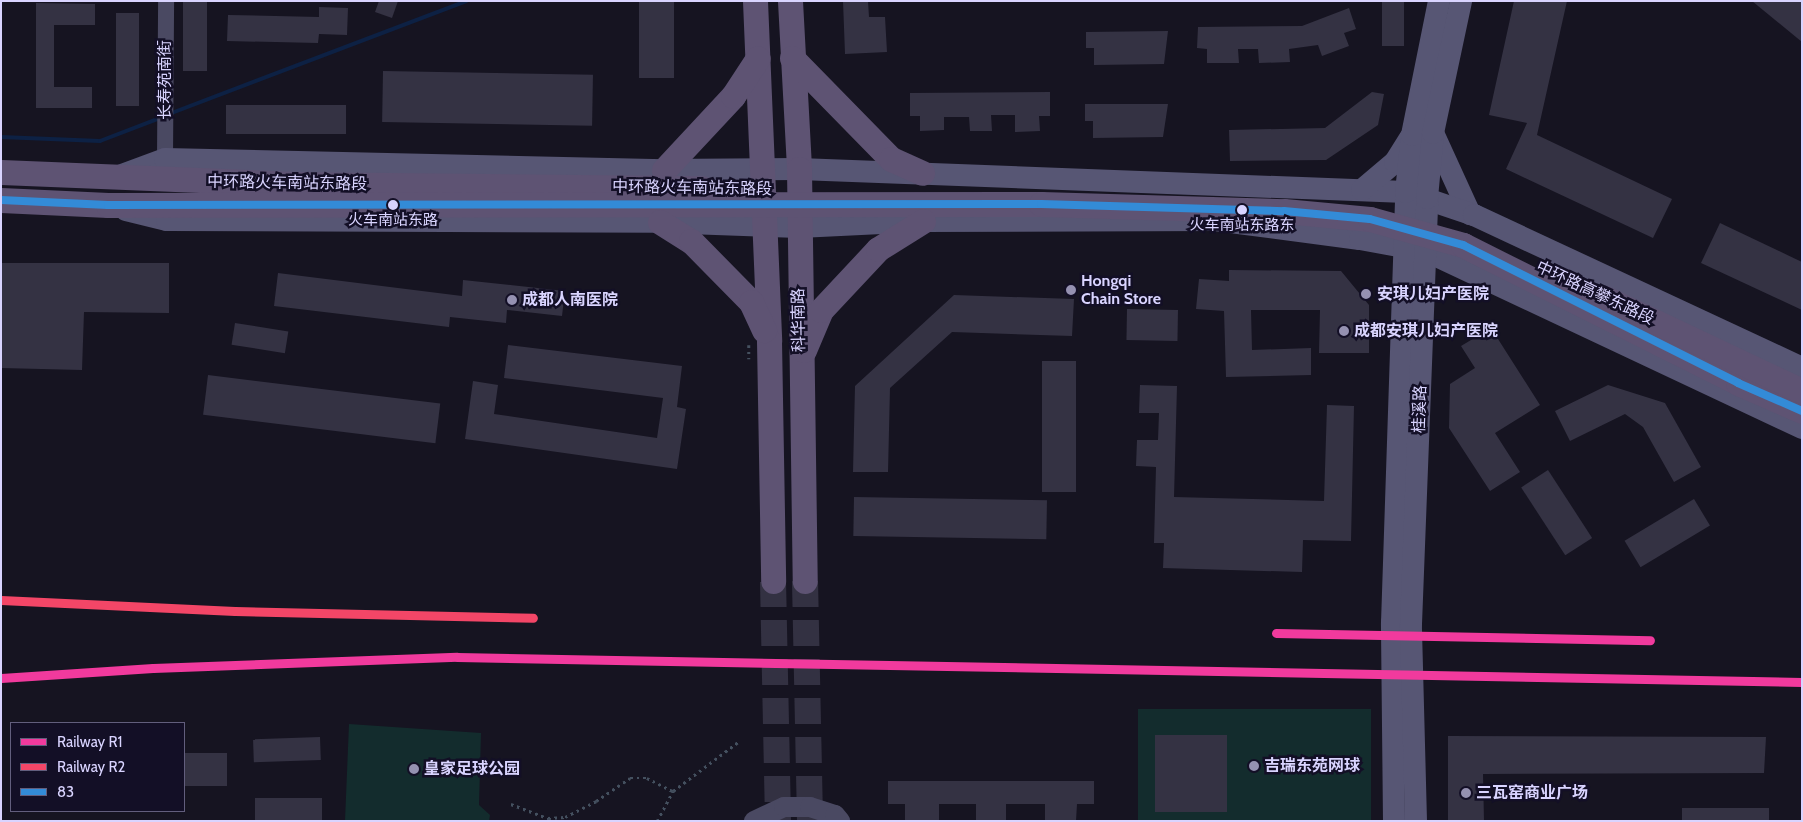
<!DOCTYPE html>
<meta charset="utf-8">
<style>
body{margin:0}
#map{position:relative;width:1803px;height:822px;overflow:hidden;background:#161421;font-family:Cabin,"Noto Sans SC",sans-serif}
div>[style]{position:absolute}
.green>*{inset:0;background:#132c2d;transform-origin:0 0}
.stream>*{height:4px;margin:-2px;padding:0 2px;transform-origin:2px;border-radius:2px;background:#0d2144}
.building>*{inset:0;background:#343243;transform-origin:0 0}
.trunk-tunnel>*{height:26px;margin-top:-13px;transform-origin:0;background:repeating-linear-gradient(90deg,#333142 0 26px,transparent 0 39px)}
.path>*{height:2.5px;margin-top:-1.25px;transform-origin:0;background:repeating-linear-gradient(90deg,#44505f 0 2.5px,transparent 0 6.5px)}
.minor>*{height:16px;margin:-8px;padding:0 8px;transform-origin:8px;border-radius:8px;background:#4a4962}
.tertiary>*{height:20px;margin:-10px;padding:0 10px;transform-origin:10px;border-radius:10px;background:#4a4962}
.secondary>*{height:22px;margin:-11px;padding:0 11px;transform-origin:11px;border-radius:11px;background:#575674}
.primary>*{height:25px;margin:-12.5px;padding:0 12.5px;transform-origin:12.5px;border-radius:12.5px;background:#5e5373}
.bus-1>*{height:8px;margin:-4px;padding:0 4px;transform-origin:4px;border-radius:4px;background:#338bd7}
.rail-1>*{height:9px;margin:-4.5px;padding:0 4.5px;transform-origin:4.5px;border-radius:4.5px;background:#f13a9d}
.rail-2>*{height:9px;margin:-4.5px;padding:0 4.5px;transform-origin:4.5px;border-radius:4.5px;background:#f34667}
.dots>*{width:14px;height:14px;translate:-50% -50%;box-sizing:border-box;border:2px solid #130f26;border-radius:50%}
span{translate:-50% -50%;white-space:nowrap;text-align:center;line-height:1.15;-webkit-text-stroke:5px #130f26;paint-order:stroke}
.bus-label{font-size:15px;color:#d9d4ff}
.street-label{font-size:16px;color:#d9d4ff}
.poi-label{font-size:16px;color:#d9d4ff;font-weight:700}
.left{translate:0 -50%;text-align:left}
.frame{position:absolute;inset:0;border:2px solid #d9d4ff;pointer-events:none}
.legend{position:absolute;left:10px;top:722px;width:175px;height:90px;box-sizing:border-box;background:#130f26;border:1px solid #625e7d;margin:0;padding:6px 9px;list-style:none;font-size:15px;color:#d9d4ff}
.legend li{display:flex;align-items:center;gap:10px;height:25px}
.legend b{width:25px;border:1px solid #625e7d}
</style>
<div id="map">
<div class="green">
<i style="left:1138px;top:709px;width:233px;height:112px"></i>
<i style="clip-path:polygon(349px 724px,481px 733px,479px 805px,490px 815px,489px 821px,345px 821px)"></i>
</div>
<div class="stream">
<i style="left:169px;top:114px;width:318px;rotate:-20.8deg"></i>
<i style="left:1px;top:137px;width:99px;rotate:2.3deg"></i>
<i style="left:100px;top:141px;width:64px;rotate:-21deg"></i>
</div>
<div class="building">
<i style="left:183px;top:1px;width:24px;height:70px"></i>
<i style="clip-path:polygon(379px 1px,398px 1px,392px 18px,375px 12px)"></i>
<i style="left:639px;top:1px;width:35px;height:77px"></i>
<i style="clip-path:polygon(843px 1px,868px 1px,869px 17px,885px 17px,887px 52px,845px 54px)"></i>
<i style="left:1382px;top:1px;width:22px;height:45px"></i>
<i style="clip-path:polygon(1514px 1px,1567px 1px,1537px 135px,1672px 199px,1653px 238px,1506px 169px,1527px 123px,1489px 115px)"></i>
<i style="clip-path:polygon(1752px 1px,1802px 1px,1802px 42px)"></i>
<i style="clip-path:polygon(36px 3px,95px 4px,95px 25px,54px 25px,54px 87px,92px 87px,92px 108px,36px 108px)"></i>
<i style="clip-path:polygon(319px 7px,348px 8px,347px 35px,319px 34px,318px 43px,227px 41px,228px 15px,319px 17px)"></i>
<i style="clip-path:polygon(1349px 8px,1356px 29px,1344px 33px,1349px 46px,1322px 56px,1318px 45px,1289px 49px,1290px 62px,1259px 63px,1258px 49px,1238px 49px,1239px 63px,1207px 63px,1207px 49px,1197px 48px,1198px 27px,1302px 26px)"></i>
<i style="left:116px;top:13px;width:23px;height:93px"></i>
<i style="clip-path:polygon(1168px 31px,1164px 64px,1094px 65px,1094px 48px,1086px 48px,1086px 32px)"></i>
<i style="left:383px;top:71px;width:210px;height:51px;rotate:1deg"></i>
<i style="clip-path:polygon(1050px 92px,1050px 116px,1039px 116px,1040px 131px,1015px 132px,1015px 115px,991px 115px,992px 131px,970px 131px,969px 117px,944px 117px,944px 130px,920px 131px,920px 116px,910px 116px,910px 93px)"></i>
<i style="clip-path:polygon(1372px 92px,1384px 94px,1378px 125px,1326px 160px,1230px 161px,1229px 130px,1325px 128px)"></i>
<i style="clip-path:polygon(1085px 104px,1168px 104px,1163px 137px,1093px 138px,1093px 121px,1085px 121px)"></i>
<i style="left:226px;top:105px;width:120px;height:29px"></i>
<i style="clip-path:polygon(1720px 223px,1802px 262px,1802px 310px,1701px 263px)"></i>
<i style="clip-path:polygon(1px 263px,169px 263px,169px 313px,84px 312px,82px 370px,1px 368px)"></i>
<i style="clip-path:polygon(1229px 270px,1341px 271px,1369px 305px,1369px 353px,1319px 353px,1320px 310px,1251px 310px,1252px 350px,1311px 348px,1311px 375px,1226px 377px,1224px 311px,1196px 309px,1199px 279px,1229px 281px)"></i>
<i style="clip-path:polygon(278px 273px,462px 296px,463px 280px,565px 291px,562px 316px,507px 310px,506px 323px,450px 317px,449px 327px,274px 306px)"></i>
<i style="clip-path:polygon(954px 295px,1074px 299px,1072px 336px,952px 332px,890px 388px,888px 472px,853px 472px,855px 386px)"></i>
<i style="left:1127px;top:309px;width:51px;height:31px;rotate:1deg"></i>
<i style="left:235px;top:323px;width:54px;height:22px;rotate:9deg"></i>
<i style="clip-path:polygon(1491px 328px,1540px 405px,1495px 433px,1520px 472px,1490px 491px,1449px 428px,1450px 384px,1475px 368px,1461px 346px)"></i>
<i style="clip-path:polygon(508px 345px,682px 366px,677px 407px,686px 409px,677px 469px,465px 439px,473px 381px,498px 385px,494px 414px,657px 438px,663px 398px,504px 378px)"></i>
<i style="left:1042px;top:361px;width:34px;height:131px"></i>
<i style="left:208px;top:375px;width:234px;height:40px;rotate:7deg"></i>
<i style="clip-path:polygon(1140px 385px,1177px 386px,1174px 497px,1324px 501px,1327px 405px,1354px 406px,1351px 541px,1303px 540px,1302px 572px,1163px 568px,1164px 543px,1154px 543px,1156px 467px,1136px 466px,1137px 440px,1158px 440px,1159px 413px,1139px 413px)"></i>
<i style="clip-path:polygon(1608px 385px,1665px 403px,1701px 467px,1674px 482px,1643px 427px,1625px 414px,1570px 441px,1555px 411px)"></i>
<i style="left:1548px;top:470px;width:81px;height:32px;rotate:57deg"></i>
<i style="left:854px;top:497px;width:193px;height:39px;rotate:1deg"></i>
<i style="left:1694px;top:499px;width:31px;height:81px;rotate:59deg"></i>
<i style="left:1155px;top:735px;width:72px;height:77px"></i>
<i style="clip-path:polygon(1448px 736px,1766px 737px,1764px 773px,1483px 774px,1484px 821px,1448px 821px)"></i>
<i style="left:320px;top:737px;width:23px;height:67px;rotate:88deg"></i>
<i style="left:184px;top:753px;width:43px;height:33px"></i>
<i style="clip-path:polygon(888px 781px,1094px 781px,1094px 804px,1077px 804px,1076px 821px,1045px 821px,1045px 804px,1006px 804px,1006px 821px,976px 821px,976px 804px,939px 804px,939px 821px,905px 821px,905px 804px,888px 804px)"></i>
<i style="left:322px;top:798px;width:23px;height:67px;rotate:90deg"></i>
<i style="left:1682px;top:808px;width:87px;height:14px"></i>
</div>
<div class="trunk-tunnel">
<i style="left:773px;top:581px;width:240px;rotate:88.8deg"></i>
<i style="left:805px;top:581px;width:240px;rotate:88.8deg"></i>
</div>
<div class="path">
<i style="left:749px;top:345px;width:14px;rotate:90deg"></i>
<i style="left:511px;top:804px;width:40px;rotate:21deg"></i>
<i style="left:548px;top:818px;width:17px;rotate:-3deg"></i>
<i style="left:565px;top:817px;width:35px;rotate:-27deg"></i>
<i style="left:596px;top:801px;width:41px;rotate:-34.1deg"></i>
<i style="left:630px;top:778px;width:17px"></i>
<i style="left:647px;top:778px;width:29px;rotate:27deg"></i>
<i style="left:657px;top:821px;width:34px;rotate:-62deg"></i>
<i style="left:673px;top:791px;width:81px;rotate:-37deg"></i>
</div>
<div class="minor">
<i style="left:165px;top:159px;width:158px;rotate:-89.6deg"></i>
</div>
<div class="tertiary">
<i style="left:754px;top:821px;width:33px;rotate:-25deg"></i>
<i style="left:784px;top:807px;width:26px"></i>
<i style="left:810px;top:807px;width:26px;rotate:18deg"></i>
<i style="left:835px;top:815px;width:8px;rotate:50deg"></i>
</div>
<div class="secondary">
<i style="left:1434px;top:135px;width:87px;rotate:65.5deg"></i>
<i style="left:119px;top:176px;width:49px;rotate:-20.3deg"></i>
<i style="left:165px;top:159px;width:499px;rotate:1.3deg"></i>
<i style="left:664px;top:170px;width:135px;rotate:-0.4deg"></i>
<i style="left:799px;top:169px;width:607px;rotate:2.17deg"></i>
<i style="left:1406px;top:192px;width:72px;rotate:18.7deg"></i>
<i style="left:1474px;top:215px;width:362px;rotate:25deg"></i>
<i style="left:1362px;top:190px;width:43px;rotate:-40.3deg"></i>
<i style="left:1395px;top:162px;width:28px;rotate:-58deg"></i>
<i style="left:126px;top:210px;width:42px;rotate:13.7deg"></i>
<i style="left:167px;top:220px;width:493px;rotate:0.2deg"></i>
<i style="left:660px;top:222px;width:139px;rotate:2.1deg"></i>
<i style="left:799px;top:227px;width:124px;rotate:-2.8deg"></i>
<i style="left:923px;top:221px;width:292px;rotate:-0.2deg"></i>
<i style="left:1215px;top:220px;width:146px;rotate:7.5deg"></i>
<i style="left:1360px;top:239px;width:67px;rotate:10.3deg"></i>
<i style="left:1426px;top:251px;width:416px;rotate:25.2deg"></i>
<i style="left:1394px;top:821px;width:198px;rotate:-90.6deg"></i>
<i style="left:1392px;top:623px;width:431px;rotate:-88.1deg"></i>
<i style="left:1406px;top:192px;width:57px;rotate:-84deg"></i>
<i style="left:1412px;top:135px;width:137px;rotate:-78.6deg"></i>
<i style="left:1416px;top:821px;width:197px;rotate:-91.5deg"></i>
<i style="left:1411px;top:624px;width:426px;rotate:-87.8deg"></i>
<i style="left:1427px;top:198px;width:65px;rotate:-84.7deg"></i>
<i style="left:1433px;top:133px;width:135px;rotate:-78deg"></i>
</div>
<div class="primary">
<i style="left:755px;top:1px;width:340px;rotate:87.6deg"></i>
<i style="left:769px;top:341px;width:240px;rotate:89deg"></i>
<i style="left:790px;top:1px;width:168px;rotate:86.9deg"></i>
<i style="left:799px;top:169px;width:412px;rotate:89.2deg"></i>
<i style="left:792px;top:58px;width:141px;rotate:45.6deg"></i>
<i style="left:891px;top:159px;width:34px;rotate:24deg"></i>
<i style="left:664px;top:170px;width:101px;rotate:-47deg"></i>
<i style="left:733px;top:96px;width:45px;rotate:-56.7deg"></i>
<i style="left:1px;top:172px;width:296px;rotate:2.3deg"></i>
<i style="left:297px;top:184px;width:405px;rotate:0.6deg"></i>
<i style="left:1px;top:200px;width:107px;rotate:2.7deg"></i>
<i style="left:108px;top:205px;width:933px;rotate:-0.06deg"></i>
<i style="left:1041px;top:204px;width:243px;rotate:1.7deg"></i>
<i style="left:1284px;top:211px;width:86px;rotate:5.3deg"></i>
<i style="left:1370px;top:219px;width:97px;rotate:15.6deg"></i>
<i style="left:1463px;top:245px;width:308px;rotate:26.6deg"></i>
<i style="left:1738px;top:383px;width:70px;rotate:23.6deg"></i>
<i style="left:660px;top:222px;width:36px;rotate:32deg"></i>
<i style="left:691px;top:241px;width:86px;rotate:45.5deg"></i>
<i style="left:751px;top:302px;width:31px;rotate:65deg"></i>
<i style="left:1605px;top:298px;width:218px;rotate:25.3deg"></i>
<i style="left:804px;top:350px;width:43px;rotate:-67deg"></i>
<i style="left:821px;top:310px;width:83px;rotate:-46.9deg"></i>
<i style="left:878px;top:249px;width:53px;rotate:-31.9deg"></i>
</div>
<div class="bus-1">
<i style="left:1px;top:200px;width:107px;rotate:2.7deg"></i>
<i style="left:108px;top:205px;width:933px;rotate:-0.06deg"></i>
<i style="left:1041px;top:204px;width:243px;rotate:1.7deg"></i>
<i style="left:1284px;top:211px;width:86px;rotate:5.3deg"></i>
<i style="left:1370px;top:219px;width:97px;rotate:15.6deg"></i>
<i style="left:1463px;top:245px;width:308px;rotate:26.6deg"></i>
<i style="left:1738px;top:383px;width:70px;rotate:23.6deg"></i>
</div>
<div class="rail-1">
<i style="left:1276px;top:633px;width:374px;rotate:1.1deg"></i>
<i style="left:1px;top:678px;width:152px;rotate:-3.8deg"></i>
<i style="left:153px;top:668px;width:304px;rotate:-2.1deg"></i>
<i style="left:457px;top:657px;width:1345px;rotate:1.06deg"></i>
</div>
<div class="rail-2">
<i style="left:1px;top:600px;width:234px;rotate:2.7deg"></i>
<i style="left:235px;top:611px;width:298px;rotate:1.3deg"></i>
</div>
<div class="dots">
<i style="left:393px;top:205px;background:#d9d4ff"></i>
<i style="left:1242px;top:210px;background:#d9d4ff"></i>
<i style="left:1071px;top:290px;background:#9591b1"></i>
<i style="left:1366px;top:294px;background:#9591b1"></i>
<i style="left:512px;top:300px;background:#9591b1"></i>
<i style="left:1344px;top:331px;background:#9591b1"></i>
<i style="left:1254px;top:766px;background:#9591b1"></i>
<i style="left:414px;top:769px;background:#9591b1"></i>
<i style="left:1466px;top:793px;background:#9591b1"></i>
</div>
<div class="bus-label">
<span style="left:393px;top:221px">火车南站东路</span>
<span style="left:1242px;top:226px">火车南站东路东</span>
</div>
<div class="street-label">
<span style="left:165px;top:80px;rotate:-90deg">长寿苑南街</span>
<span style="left:287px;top:183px;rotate:1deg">中环路火车南站东路段</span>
<span style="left:692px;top:188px;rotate:1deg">中环路火车南站东路段</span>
<span style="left:1595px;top:293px;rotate:25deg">中环路高攀东路段</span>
<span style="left:799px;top:320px;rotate:-91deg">科华南路</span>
<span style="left:1420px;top:409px;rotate:-88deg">桂溪路</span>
</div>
<div class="poi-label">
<span class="left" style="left:1081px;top:290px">Hongqi<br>Chain Store</span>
<span class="left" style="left:1377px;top:294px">安琪儿妇产医院</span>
<span class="left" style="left:522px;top:300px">成都人南医院</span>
<span class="left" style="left:1354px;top:331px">成都安琪儿妇产医院</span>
<span class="left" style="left:1264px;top:766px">吉瑞东苑网球</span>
<span class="left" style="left:424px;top:769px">皇家足球公园</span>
<span class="left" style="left:1476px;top:793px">三瓦窑商业广场</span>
</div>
<div class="frame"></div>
<ul class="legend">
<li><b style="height:6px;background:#f13a9d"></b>Railway R1</li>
<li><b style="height:6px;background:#f34667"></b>Railway R2</li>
<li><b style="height:6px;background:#338bd7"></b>83</li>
</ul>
</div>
